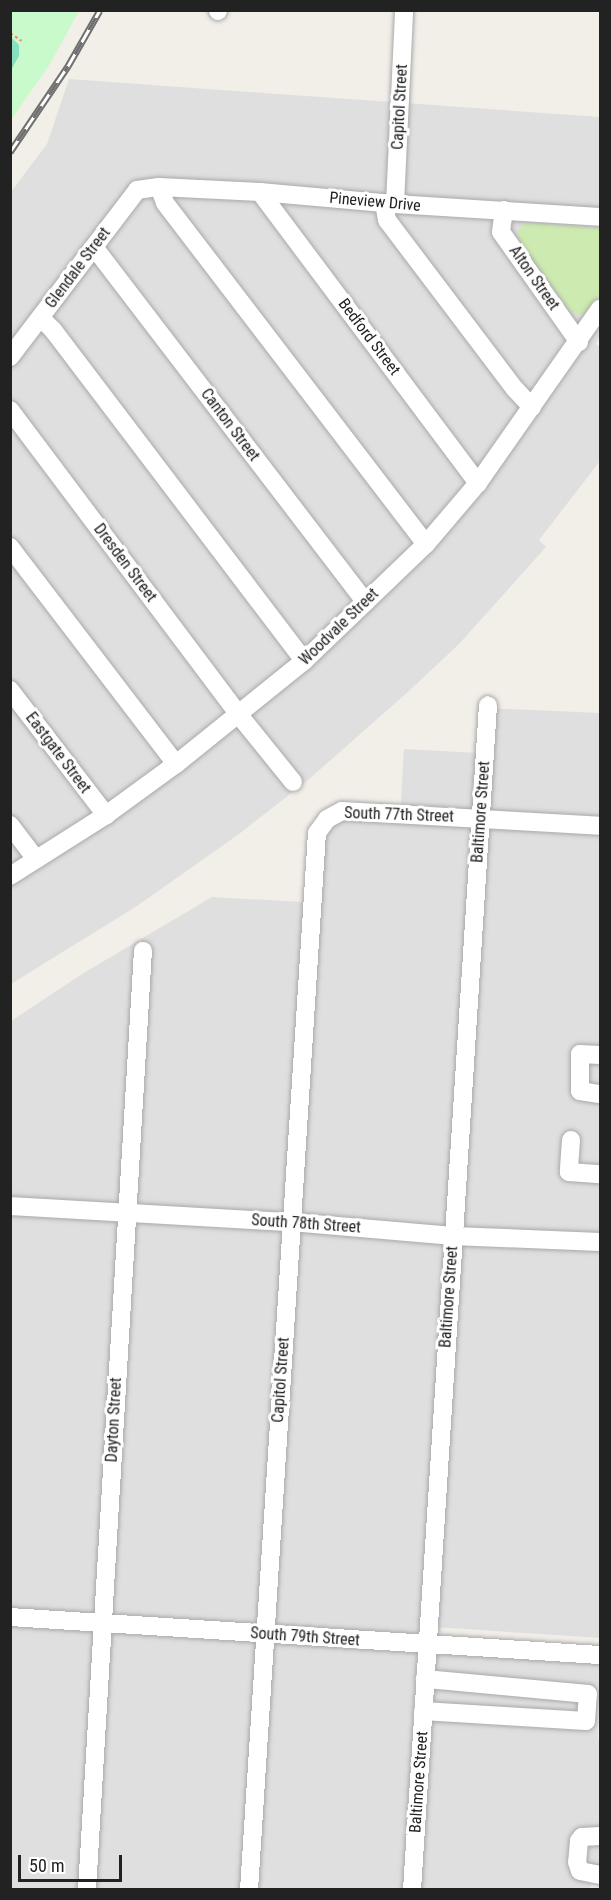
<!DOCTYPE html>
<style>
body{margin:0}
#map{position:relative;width:611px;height:1900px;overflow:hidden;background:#f2efe9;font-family:"Roboto Condensed",sans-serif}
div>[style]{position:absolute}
.residential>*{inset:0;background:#e0dfdf}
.grass>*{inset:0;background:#cdebb0}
.park>*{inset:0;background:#c8facc}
.pitch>*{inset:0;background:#88e0be}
.path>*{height:2px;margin-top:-1px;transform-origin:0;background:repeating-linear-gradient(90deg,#fa8072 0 3px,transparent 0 6px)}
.roads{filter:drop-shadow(0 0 2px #a9a9a9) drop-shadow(0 0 2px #a9a9a9)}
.minor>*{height:18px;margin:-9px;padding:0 9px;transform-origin:9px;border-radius:9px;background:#fff}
.rail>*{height:7px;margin-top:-3.5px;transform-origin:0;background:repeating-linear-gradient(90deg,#fff 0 14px,#707070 0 28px);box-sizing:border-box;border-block:2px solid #707070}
span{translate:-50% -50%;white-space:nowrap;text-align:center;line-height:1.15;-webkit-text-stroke:6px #fff;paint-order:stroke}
.street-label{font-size:16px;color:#222}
.frame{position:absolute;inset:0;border:12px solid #222;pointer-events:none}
.scale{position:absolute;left:18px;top:1855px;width:104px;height:27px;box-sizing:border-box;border:3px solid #222;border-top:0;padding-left:8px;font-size:18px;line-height:21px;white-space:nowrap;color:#222;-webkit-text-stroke:4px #fff;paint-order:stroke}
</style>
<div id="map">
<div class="residential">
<i style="clip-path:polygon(69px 79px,600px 117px,600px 336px,596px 344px,600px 347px,600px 461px,539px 540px,546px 547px,459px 644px,409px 691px,308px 780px,239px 834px,137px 906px,11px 984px,10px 193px,47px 144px)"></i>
<i style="clip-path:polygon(483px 708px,600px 713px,600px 1638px,419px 1626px,403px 1889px,11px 1890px,11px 1021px,82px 974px,212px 897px,321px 903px,326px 829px,336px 820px,400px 818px,404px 749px,479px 753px)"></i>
<i style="clip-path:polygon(437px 1653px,600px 1664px,598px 1740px,600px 1741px,600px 1882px,591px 1882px,590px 1890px,421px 1890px)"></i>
</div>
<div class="grass">
<i style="clip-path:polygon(526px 222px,600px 228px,600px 294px,588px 312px,580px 315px,570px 311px,519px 243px,518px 231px)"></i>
</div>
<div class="park">
<i style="clip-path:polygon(11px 11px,79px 11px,50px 64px,11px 120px)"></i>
</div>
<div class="pitch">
<i style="clip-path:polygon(11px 37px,19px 45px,19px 56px,11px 70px)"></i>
</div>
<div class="path">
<i style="left:10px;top:33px;width:14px;rotate:34deg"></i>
</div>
<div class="roads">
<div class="minor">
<i style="left:218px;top:11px;width:1px;rotate:-90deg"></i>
<i style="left:159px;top:187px;width:17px;rotate:69deg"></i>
<i style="left:165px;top:203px;width:429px;rotate:52.6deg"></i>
<i style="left:260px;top:192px;width:364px;rotate:53.2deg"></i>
<i style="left:384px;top:203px;width:17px;rotate:80deg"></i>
<i style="left:387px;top:220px;width:212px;rotate:52.9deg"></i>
<i style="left:515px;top:389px;width:25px;rotate:47deg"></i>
<i style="left:395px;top:204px;width:194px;rotate:-87.3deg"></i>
<i style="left:504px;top:210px;width:22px;rotate:98deg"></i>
<i style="left:501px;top:232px;width:135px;rotate:54.7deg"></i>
<i style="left:94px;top:247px;width:447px;rotate:52.6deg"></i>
<i style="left:41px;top:318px;width:17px;rotate:45deg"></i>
<i style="left:53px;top:330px;width:415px;rotate:52.8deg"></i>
<i style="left:10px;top:357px;width:210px;rotate:-52.7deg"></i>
<i style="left:137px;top:190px;width:22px;rotate:-8deg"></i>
<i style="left:159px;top:187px;width:101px;rotate:2.8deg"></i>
<i style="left:260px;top:192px;width:136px;rotate:5.1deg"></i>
<i style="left:395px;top:204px;width:205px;rotate:3.6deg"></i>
<i style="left:10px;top:410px;width:381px;rotate:53.1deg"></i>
<i style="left:239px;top:715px;width:86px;rotate:51.1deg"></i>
<i style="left:10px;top:547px;width:273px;rotate:52.6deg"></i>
<i style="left:10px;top:690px;width:158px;rotate:52.5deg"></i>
<i style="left:10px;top:825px;width:43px;rotate:52.6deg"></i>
<i style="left:10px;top:876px;width:114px;rotate:-32.4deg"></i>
<i style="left:106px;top:815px;width:87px;rotate:-36.1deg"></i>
<i style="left:176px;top:764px;width:164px;rotate:-38.8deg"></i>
<i style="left:304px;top:661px;width:169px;rotate:-43.8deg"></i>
<i style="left:426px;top:544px;width:80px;rotate:-49.6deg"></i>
<i style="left:478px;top:483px;width:213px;rotate:-55deg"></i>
<i style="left:600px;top:1055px;width:20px;rotate:-177deg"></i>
<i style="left:580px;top:1054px;width:37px;rotate:90deg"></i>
<i style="left:580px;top:1091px;width:20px;rotate:9deg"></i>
<i style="left:571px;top:1140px;width:32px;rotate:94deg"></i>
<i style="left:569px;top:1172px;width:31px;rotate:4deg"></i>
<i style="left:10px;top:1206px;width:281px;rotate:3.3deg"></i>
<i style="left:291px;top:1222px;width:163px;rotate:4.9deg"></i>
<i style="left:453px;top:1236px;width:147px;rotate:2.3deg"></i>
<i style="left:10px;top:1617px;width:591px;rotate:3.69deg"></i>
<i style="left:423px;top:1711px;width:163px;rotate:3.5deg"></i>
<i style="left:586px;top:1721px;width:27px;rotate:-86deg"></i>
<i style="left:588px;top:1694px;width:164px;rotate:-174.7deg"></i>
<i style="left:600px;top:1836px;width:18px;rotate:177deg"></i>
<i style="left:582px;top:1837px;width:5px;rotate:127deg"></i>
<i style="left:579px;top:1841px;width:21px;rotate:95deg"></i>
<i style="left:577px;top:1862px;width:9px;rotate:72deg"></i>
<i style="left:580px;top:1871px;width:20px;rotate:11deg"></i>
<i style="left:87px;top:1890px;width:941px;rotate:-86.59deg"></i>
<i style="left:249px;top:1890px;width:1059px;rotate:-86.32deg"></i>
<i style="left:317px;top:833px;width:17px;rotate:-54deg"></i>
<i style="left:327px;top:819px;width:17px;rotate:-28deg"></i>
<i style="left:342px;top:811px;width:258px;rotate:3.3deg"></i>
<i style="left:412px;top:1890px;width:1187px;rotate:-86.33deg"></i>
</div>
</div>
<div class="rail">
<i style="left:10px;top:152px;width:104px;rotate:-56deg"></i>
<i style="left:68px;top:66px;width:64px;rotate:-60.3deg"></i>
</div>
<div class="street-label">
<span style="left:400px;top:107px;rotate:-87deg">Capitol Street</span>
<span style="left:375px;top:202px;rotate:5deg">Pineview Drive</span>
<span style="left:78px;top:268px;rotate:-53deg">Glendale Street</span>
<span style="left:534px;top:278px;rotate:55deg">Alton Street</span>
<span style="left:369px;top:337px;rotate:53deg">Bedford Street</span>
<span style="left:230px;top:425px;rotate:53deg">Canton Street</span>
<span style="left:125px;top:563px;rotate:53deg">Dresden Street</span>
<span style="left:339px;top:627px;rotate:-44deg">Woodvale Street</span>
<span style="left:58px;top:753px;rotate:53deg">Eastgate Street</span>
<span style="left:481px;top:812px;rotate:-86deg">Baltimore Street</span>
<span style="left:399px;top:815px;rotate:2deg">South 77th Street</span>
<span style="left:306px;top:1224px;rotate:4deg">South 78th Street</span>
<span style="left:449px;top:1297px;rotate:-86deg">Baltimore Street</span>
<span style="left:281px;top:1380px;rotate:-86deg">Capitol Street</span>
<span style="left:114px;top:1420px;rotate:-87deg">Dayton Street</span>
<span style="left:305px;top:1637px;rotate:4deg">South 79th Street</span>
<span style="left:419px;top:1782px;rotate:-86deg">Baltimore Street</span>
</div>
<div class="frame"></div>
<div class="scale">50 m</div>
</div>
